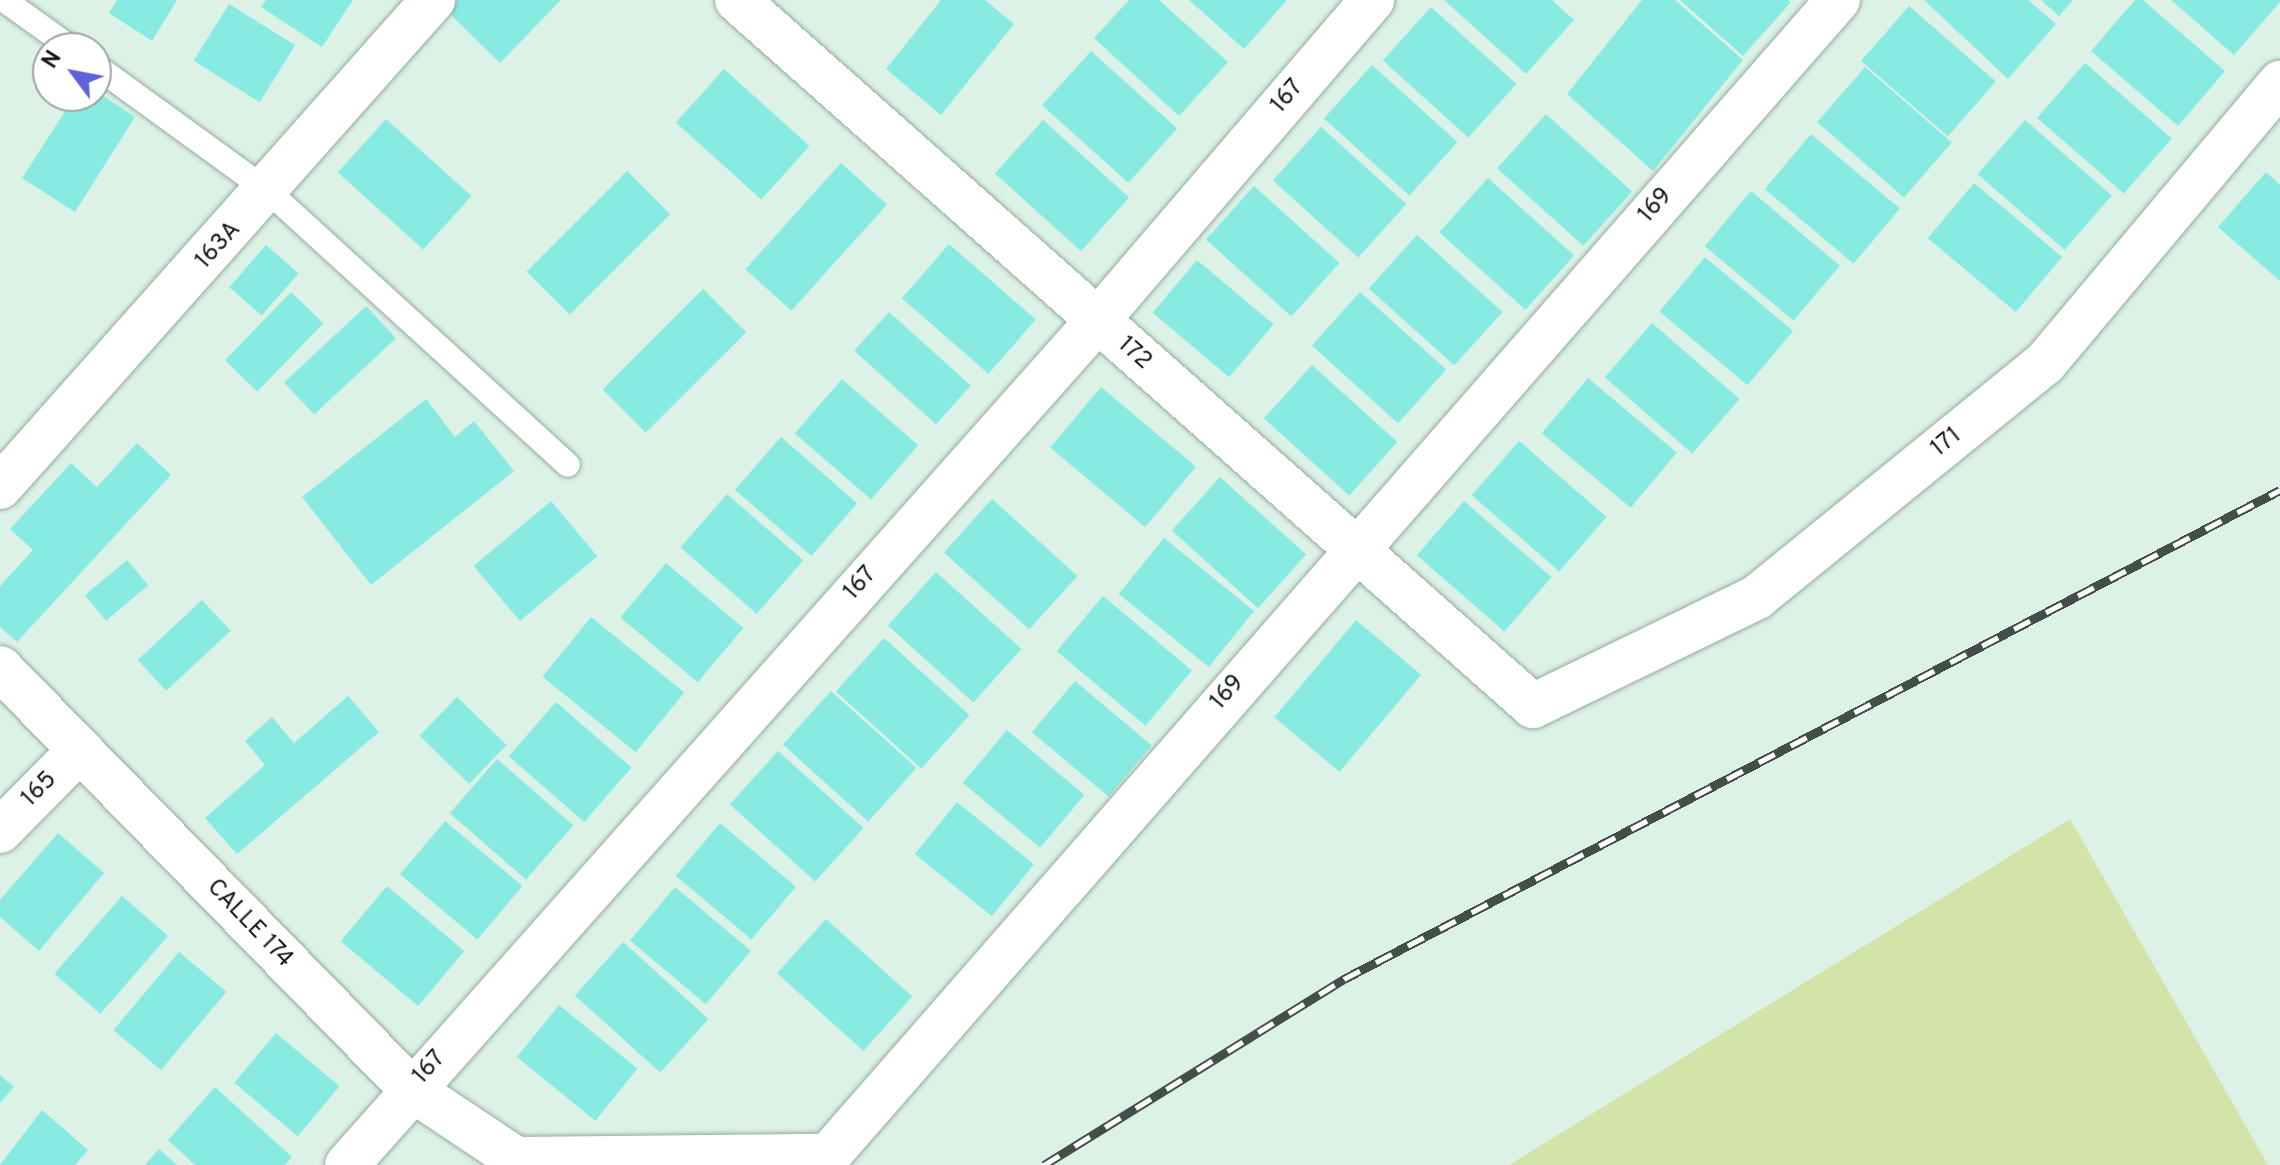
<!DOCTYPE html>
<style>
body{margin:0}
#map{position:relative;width:2280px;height:1165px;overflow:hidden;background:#dcf2e7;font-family:Overpass,sans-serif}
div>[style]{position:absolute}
.green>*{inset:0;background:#d4e4a9}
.building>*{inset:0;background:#88ebe2;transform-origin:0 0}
.roads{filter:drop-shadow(0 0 2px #95aaa0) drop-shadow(0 0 2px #95aaa0)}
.lane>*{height:24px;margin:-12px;padding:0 12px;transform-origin:12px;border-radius:12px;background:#fff}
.street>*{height:44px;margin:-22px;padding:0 22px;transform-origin:22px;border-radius:22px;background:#fff}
.secondary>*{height:44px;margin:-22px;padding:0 22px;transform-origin:22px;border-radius:22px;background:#fff}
.rail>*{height:9px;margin-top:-4.5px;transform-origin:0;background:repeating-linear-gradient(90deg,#fff 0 18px,#434e49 0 36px);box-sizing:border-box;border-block:2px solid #434e49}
span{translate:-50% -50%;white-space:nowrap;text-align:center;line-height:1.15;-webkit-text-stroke:8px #fff;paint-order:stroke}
.street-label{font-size:24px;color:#121a16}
.north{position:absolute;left:32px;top:32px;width:80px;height:80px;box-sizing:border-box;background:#fff;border:2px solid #a0a3a2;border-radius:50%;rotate:302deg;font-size:22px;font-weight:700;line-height:32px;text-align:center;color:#121a16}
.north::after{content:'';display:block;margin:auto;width:28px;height:36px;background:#6060d8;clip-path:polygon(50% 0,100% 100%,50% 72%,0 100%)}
</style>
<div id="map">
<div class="green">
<i style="clip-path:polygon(2070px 819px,2268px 1165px,1509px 1165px)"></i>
</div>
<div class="building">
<i style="clip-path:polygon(117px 0,177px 0,152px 41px,109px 13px)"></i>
<i style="clip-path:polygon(266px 0,353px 0,322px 47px,261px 7px)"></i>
<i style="clip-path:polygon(454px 0,561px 0,500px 63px,445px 9px)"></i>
<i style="clip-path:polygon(941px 0,985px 0,1014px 24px,941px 115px,886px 69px)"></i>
<i style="clip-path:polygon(1129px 0,1159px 0,1228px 62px,1179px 116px,1094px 38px)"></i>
<i style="clip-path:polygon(1189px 0,1287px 0,1244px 49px)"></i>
<i style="clip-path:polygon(1444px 0,1552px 0,1574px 20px,1526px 74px)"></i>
<i style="clip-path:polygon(1642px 0,1675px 0,1743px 60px,1653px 171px,1567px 94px)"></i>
<i style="clip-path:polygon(1680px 0,1788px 0,1791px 2px,1743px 56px)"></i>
<i style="clip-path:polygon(1924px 0,2028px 0,2056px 24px,2008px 79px)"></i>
<i style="clip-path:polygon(2041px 0,2073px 0,2059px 16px)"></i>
<i style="clip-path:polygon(2135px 0,2143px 0,2225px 71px,2178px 126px,2091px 51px)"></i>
<i style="clip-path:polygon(2171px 0,2280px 0,2280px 2px,2234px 55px)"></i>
<i style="left:229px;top:4px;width:78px;height:67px;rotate:32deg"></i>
<i style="left:1909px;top:6px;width:115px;height:73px;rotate:41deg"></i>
<i style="left:1431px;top:7px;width:115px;height:72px;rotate:42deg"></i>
<i style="left:1091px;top:51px;width:116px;height:73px;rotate:42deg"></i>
<i style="left:2085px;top:63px;width:115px;height:73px;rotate:41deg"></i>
<i style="left:1372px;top:65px;width:115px;height:72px;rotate:42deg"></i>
<i style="left:1865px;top:67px;width:115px;height:73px;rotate:41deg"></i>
<i style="left:724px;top:69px;width:115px;height:72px;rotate:42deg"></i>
<i style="clip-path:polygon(96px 91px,135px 117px,75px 212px,22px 178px,75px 96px)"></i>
<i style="left:1546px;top:114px;width:116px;height:73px;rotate:42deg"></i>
<i style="left:386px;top:119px;width:115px;height:72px;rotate:42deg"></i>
<i style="left:1043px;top:120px;width:116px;height:72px;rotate:42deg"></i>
<i style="left:2025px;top:120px;width:115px;height:72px;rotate:41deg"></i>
<i style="left:1321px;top:127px;width:115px;height:72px;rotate:42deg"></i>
<i style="left:1811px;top:134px;width:116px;height:72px;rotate:40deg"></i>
<i style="left:841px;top:163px;width:62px;height:143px;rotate:42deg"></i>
<i style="left:627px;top:171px;width:61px;height:142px;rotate:45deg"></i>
<i style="clip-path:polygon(2266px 172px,2280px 185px,2280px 281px,2218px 227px)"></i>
<i style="left:1488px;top:178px;width:116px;height:73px;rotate:42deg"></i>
<i style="left:1974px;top:183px;width:115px;height:72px;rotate:40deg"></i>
<i style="left:1254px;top:186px;width:115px;height:72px;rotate:42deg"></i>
<i style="left:1751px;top:191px;width:116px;height:72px;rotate:40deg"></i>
<i style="left:1417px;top:235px;width:115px;height:72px;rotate:42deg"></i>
<i style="left:949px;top:244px;width:115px;height:72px;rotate:41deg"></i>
<i style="left:266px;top:245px;width:43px;height:56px;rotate:41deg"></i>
<i style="left:1705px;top:257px;width:115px;height:71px;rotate:40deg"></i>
<i style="left:1197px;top:260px;width:100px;height:69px;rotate:40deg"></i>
<i style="left:703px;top:289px;width:61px;height:142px;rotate:45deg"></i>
<i style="left:291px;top:292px;width:45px;height:95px;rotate:44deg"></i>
<i style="left:1360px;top:292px;width:116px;height:72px;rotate:42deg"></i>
<i style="left:366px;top:306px;width:44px;height:112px;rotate:47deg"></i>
<i style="left:889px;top:312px;width:110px;height:52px;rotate:42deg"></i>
<i style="left:1652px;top:323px;width:116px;height:72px;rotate:41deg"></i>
<i style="left:1312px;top:365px;width:115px;height:72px;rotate:42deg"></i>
<i style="left:1588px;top:378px;width:116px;height:72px;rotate:40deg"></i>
<i style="left:842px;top:379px;width:101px;height:72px;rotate:41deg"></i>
<i style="left:1101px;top:387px;width:124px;height:79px;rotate:40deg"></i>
<i style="clip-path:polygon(426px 399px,455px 437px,474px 421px,514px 471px,371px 585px,302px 497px)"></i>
<i style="left:781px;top:437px;width:101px;height:70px;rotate:41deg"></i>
<i style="left:1519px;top:441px;width:116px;height:72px;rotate:41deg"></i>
<i style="clip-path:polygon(137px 443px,171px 475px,17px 642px,0 627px,0 586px,33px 550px,10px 529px,71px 463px,97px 487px)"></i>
<i style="left:1220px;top:477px;width:116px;height:72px;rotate:42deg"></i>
<i style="left:727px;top:494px;width:101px;height:71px;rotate:41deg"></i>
<i style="left:992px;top:499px;width:115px;height:72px;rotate:42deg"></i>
<i style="left:551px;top:501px;width:72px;height:101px;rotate:50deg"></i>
<i style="left:1464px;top:501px;width:116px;height:72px;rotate:41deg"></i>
<i style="left:1164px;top:538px;width:116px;height:72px;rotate:39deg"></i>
<i style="left:127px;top:560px;width:33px;height:55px;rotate:50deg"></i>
<i style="left:666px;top:563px;width:101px;height:71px;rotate:40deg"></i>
<i style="left:936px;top:572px;width:115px;height:72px;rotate:42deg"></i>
<i style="left:1103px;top:596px;width:116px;height:72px;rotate:40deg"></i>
<i style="left:202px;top:600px;width:42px;height:88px;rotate:47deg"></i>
<i style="left:591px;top:617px;width:120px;height:77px;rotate:39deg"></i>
<i style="left:1356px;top:620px;width:85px;height:127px;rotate:40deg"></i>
<i style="left:884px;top:638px;width:115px;height:72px;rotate:42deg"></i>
<i style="left:1075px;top:681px;width:100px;height:67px;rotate:40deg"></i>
<i style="left:831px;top:691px;width:115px;height:72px;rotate:42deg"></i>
<i style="clip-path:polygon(348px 696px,379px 732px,237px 854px,205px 818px,265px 765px,245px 741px,272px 717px,294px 743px)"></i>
<i style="left:457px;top:697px;width:69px;height:54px;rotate:44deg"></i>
<i style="left:556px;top:702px;width:100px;height:72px;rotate:41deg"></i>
<i style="left:1007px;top:730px;width:101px;height:69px;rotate:40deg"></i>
<i style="left:778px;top:751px;width:115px;height:72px;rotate:42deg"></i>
<i style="left:497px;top:759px;width:101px;height:72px;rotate:41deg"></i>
<i style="left:957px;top:802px;width:99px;height:67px;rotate:39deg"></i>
<i style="left:445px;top:821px;width:101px;height:70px;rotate:40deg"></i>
<i style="left:720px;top:823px;width:99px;height:69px;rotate:40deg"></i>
<i style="clip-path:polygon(58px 833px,104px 873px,39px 951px,0 917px,0 900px)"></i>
<i style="left:387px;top:886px;width:101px;height:72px;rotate:40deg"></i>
<i style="left:675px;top:887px;width:99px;height:70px;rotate:40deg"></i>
<i style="left:122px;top:896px;width:61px;height:103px;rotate:41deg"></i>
<i style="left:826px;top:919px;width:116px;height:73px;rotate:42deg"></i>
<i style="left:623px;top:942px;width:115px;height:72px;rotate:42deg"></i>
<i style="left:179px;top:952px;width:62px;height:102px;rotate:40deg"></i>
<i style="left:559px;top:1005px;width:101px;height:67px;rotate:39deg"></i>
<i style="left:276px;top:1033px;width:83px;height:65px;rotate:40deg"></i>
<i style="clip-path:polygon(0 1075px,14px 1087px,0 1103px)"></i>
<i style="clip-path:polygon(215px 1087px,292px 1157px,285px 1165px,195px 1165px,168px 1140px)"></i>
<i style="clip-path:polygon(42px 1110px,88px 1150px,75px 1165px,0 1165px)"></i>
<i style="clip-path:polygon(159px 1149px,177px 1165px,145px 1165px)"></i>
</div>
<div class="roads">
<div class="lane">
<i style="left:4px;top:0;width:82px;rotate:35.6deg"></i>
<i style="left:96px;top:66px;width:213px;rotate:36deg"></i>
<i style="left:268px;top:191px;width:406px;rotate:42.4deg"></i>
</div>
<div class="street">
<i style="left:737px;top:0;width:1064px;rotate:41.57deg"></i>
<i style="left:1533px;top:706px;width:249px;rotate:-25.9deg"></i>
<i style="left:1757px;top:597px;width:371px;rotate:-39.1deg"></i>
<i style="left:2045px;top:363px;width:366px;rotate:-50deg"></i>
<i style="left:0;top:487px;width:652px;rotate:-48.36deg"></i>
<i style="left:0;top:831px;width:114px;rotate:-45.4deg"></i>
<i style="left:411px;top:1089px;width:126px;rotate:33.7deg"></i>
<i style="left:516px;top:1159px;width:312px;rotate:-0.6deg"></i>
<i style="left:828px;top:1156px;width:1535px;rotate:-48.86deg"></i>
<i style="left:347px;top:1165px;width:1129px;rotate:-48.37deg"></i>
<i style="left:1097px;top:321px;width:423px;rotate:-49.4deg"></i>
</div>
<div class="secondary">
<i style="left:0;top:668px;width:588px;rotate:45.69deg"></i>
</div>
</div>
<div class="rail">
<i style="left:1044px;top:1165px;width:353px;rotate:-31.8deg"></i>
<i style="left:1344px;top:979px;width:1056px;rotate:-27.58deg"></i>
</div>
<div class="street-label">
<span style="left:1288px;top:97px;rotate:-49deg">167</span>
<span style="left:1656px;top:206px;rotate:-49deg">169</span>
<span style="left:219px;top:246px;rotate:-48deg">163A</span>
<span style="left:1134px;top:354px;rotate:42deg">172</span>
<span style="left:1947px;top:443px;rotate:-39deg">171</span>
<span style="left:861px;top:584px;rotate:-48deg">167</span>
<span style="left:1228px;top:693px;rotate:-49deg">169</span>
<span style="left:40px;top:790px;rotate:-45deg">165</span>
<span style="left:249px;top:924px;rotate:46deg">CALLE 174</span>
<span style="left:430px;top:1068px;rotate:-48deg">167</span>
</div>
<div class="north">N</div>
</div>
